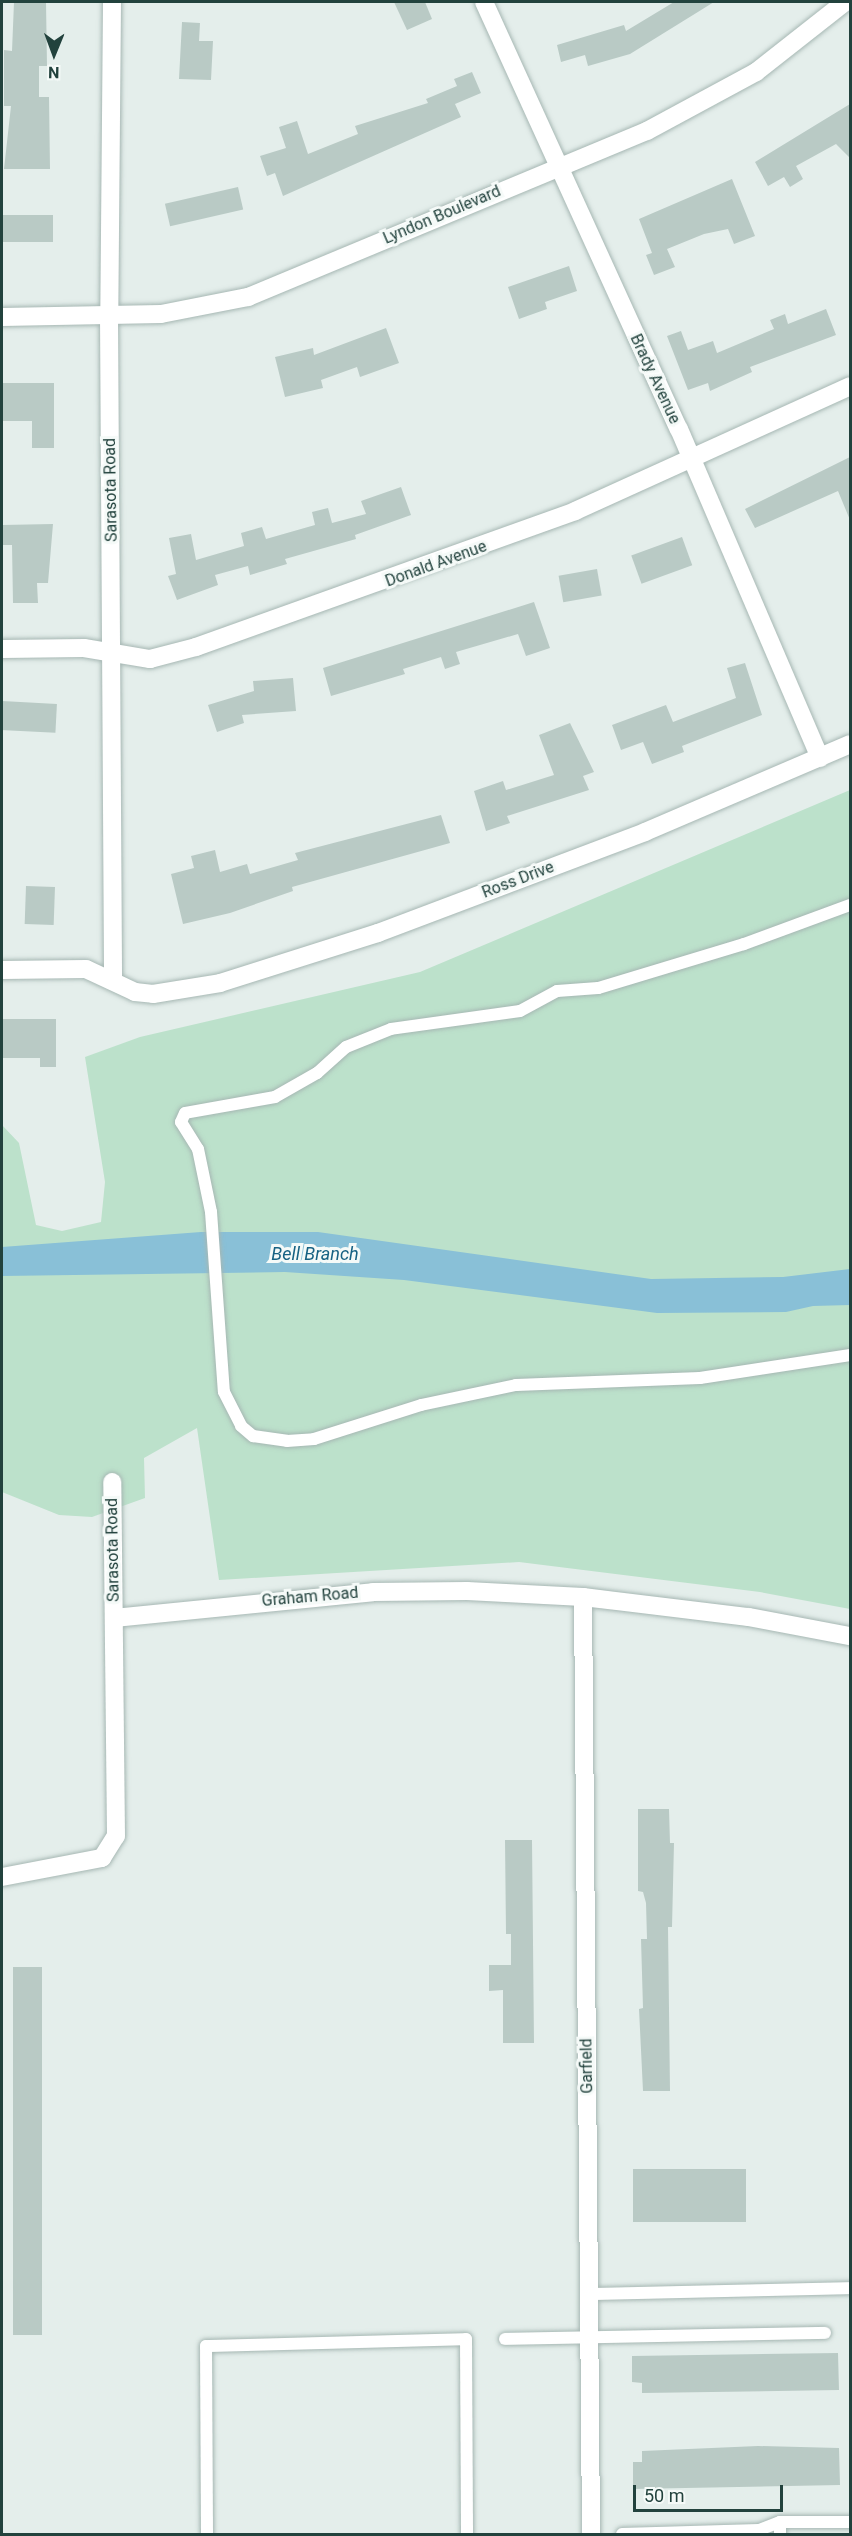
<!DOCTYPE html>
<style>
body{margin:0}
#map{position:relative;width:852px;height:2536px;overflow:hidden;background:#e4eeeb;font-family:Roboto,sans-serif}
div>[style]{position:absolute}
.green>*{inset:0;background:#bce1cb}
.water>*{inset:0;background:#89c0d7}
.building>*{inset:0;background:#b9cac5;transform-origin:0 0}
.roads{filter:drop-shadow(0 0 2px #a6b7b3) drop-shadow(0 0 2px #a6b7b3)}
.service>*{height:12px;margin:-6px;padding:0 6px;transform-origin:6px;border-radius:6px;background:#fff}
.minor>*{height:18px;margin:-9px;padding:0 9px;transform-origin:9px;border-radius:9px;background:#fff}
span{translate:-50% -50%;white-space:nowrap;text-align:center;line-height:1.15;-webkit-text-stroke:6px #f5faf8;paint-order:stroke}
.street-label{font-size:16px;color:#22423d}
.water-label{font-size:18px;color:#176283;font-style:italic}
.frame{position:absolute;inset:0;border:3px solid #22423d;pointer-events:none}
.north{position:absolute;left:24px;top:24px;width:60px;height:60px;-webkit-text-stroke:4px #f5faf8;paint-order:stroke;rotate:181deg;font-size:16px;font-weight:700;line-height:24px;text-align:center;color:#22423d}
.north::after{content:'';display:block;margin:auto;width:21px;height:27px;background:#22423d;clip-path:polygon(50% 0,100% 100%,50% 72%,0 100%)}
.scale{position:absolute;left:633px;top:2485px;width:150px;height:27px;box-sizing:border-box;border:3px solid #22423d;border-top:0;padding-left:8px;font-size:18px;line-height:21px;white-space:nowrap;color:#22423d;-webkit-text-stroke:4px #f5faf8;paint-order:stroke}
</style>
<div id="map">
<div class="green">
<i style="clip-path:polygon(850px 790px,850px 1609px,760px 1592px,519px 1562px,219px 1580px,197px 1428px,144px 1458px,145px 1498px,92px 1517px,59px 1515px,2px 1492px,2px 1125px,19px 1143px,36px 1225px,62px 1231px,101px 1222px,105px 1182px,85px 1057px,140px 1037px,420px 972px)"></i>
</div>
<div class="water">
<i style="clip-path:polygon(201px 1232px,318px 1232px,651px 1279px,783px 1277px,850px 1269px,850px 1305px,813px 1306px,786px 1312px,657px 1313px,404px 1280px,285px 1272px,2px 1276px,2px 1247px)"></i>
</div>
<div class="building">
<i style="clip-path:polygon(14px 2px,46px 2px,47px 66px,39px 66px,39px 97px,49px 97px,50px 169px,4px 169px,11px 106px,4px 106px,4px 50px,12px 51px)"></i>
<i style="clip-path:polygon(394px 2px,425px 2px,432px 19px,407px 30px)"></i>
<i style="clip-path:polygon(674px 2px,714px 2px,630px 54px,588px 66px,585px 55px,561px 62px,557px 45px,624px 25px,626px 31px)"></i>
<i style="clip-path:polygon(182px 22px,200px 23px,199px 41px,213px 41px,211px 80px,179px 79px)"></i>
<i style="clip-path:polygon(472px 72px,481px 93px,455px 104px,461px 117px,283px 196px,275px 173px,267px 176px,260px 156px,286px 148px,279px 127px,297px 121px,308px 154px,358px 134px,355px 126px,428px 103px,426px 99px,457px 86px,454px 79px)"></i>
<i style="clip-path:polygon(850px 104px,850px 158px,836px 144px,796px 166px,803px 179px,790px 187px,784px 177px,768px 186px,755px 162px)"></i>
<i style="clip-path:polygon(732px 179px,755px 236px,734px 244px,728px 229px,704px 234px,667px 249px,675px 267px,654px 275px,646px 255px,652px 253px,639px 219px)"></i>
<i style="left:238px;top:187px;width:23px;height:75px;rotate:77deg"></i>
<i style="left:2px;top:215px;width:51px;height:27px"></i>
<i style="clip-path:polygon(569px 266px,577px 291px,545px 302px,547px 309px,519px 319px,508px 287px)"></i>
<i style="clip-path:polygon(826px 309px,836px 335px,750px 367px,752px 372px,710px 391px,708px 383px,688px 390px,667px 336px,681px 331px,688px 350px,713px 341px,717px 353px,774px 329px,770px 320px,785px 314px,788px 324px)"></i>
<i style="clip-path:polygon(386px 328px,399px 363px,360px 377px,357px 367px,321px 380px,323px 388px,285px 397px,275px 357px,313px 348px,314px 355px)"></i>
<i style="clip-path:polygon(2px 383px,54px 383px,54px 448px,32px 448px,32px 421px,2px 421px)"></i>
<i style="clip-path:polygon(850px 457px,850px 520px,838px 491px,755px 528px,745px 509px)"></i>
<i style="clip-path:polygon(401px 487px,411px 515px,355px 535px,356px 539px,285px 559px,287px 564px,250px 575px,248px 566px,215px 575px,218px 585px,177px 600px,168px 576px,176px 574px,169px 538px,191px 534px,196px 560px,244px 546px,241px 533px,262px 527px,266px 539px,315px 525px,312px 512px,328px 508px,332px 523px,366px 514px,361px 501px)"></i>
<i style="clip-path:polygon(53px 524px,48px 583px,37px 583px,38px 603px,13px 603px,12px 545px,2px 545px,2px 525px)"></i>
<i style="left:682px;top:537px;width:30px;height:54px;rotate:70deg"></i>
<i style="left:597px;top:569px;width:27px;height:39px;rotate:80deg"></i>
<i style="clip-path:polygon(534px 602px,550px 648px,526px 656px,518px 634px,456px 652px,460px 664px,445px 669px,441px 657px,403px 669px,405px 674px,331px 696px,323px 668px)"></i>
<i style="clip-path:polygon(745px 663px,762px 715px,682px 746px,684px 752px,652px 764px,643px 742px,621px 750px,612px 725px,666px 705px,673px 722px,736px 698px,727px 668px)"></i>
<i style="clip-path:polygon(293px 678px,296px 711px,242px 715px,244px 723px,217px 732px,208px 705px,254px 691px,253px 681px)"></i>
<i style="left:2px;top:701px;width:55px;height:29px;rotate:3deg"></i>
<i style="clip-path:polygon(570px 723px,594px 772px,583px 776px,589px 790px,507px 816px,510px 823px,486px 831px,474px 791px,503px 781px,506px 790px,554px 775px,539px 735px)"></i>
<i style="clip-path:polygon(441px 815px,450px 843px,292px 887px,293px 891px,230px 913px,183px 924px,171px 874px,194px 868px,191px 856px,215px 850px,220px 872px,247px 864px,250px 874px,298px 860px,295px 853px)"></i>
<i style="left:26px;top:886px;width:29px;height:38px;rotate:2deg"></i>
<i style="clip-path:polygon(2px 1019px,56px 1019px,56px 1067px,40px 1067px,40px 1058px,2px 1058px)"></i>
<i style="clip-path:polygon(638px 1809px,669px 1809px,670px 1843px,674px 1843px,672px 1927px,668px 1927px,670px 2091px,643px 2091px,639px 2009px,643px 2008px,641px 1939px,647px 1939px,646px 1903px,643px 1892px,638px 1891px)"></i>
<i style="clip-path:polygon(505px 1840px,532px 1840px,534px 2043px,503px 2043px,503px 1990px,489px 1991px,489px 1965px,511px 1965px,511px 1934px,506px 1934px)"></i>
<i style="left:42px;top:1967px;width:368px;height:29px;rotate:90deg"></i>
<i style="left:746px;top:2169px;width:53px;height:113px;rotate:90deg"></i>
<i style="clip-path:polygon(838px 2353px,839px 2390px,642px 2393px,642px 2383px,632px 2382px,632px 2356px)"></i>
<i style="clip-path:polygon(758px 2446px,839px 2448px,840px 2485px,633px 2489px,633px 2462px,642px 2462px,642px 2451px)"></i>
</div>
<div class="roads">
<div class="service">
<i style="left:850px;top:905px;width:113px;rotate:159.8deg"></i>
<i style="left:744px;top:944px;width:152px;rotate:163.2deg"></i>
<i style="left:598px;top:988px;width:41px;rotate:175.8deg"></i>
<i style="left:557px;top:991px;width:42px;rotate:151.6deg"></i>
<i style="left:520px;top:1011px;width:130px;rotate:172.1deg"></i>
<i style="left:391px;top:1029px;width:48px;rotate:158.2deg"></i>
<i style="left:346px;top:1047px;width:39px;rotate:138deg"></i>
<i style="left:317px;top:1073px;width:48px;rotate:150.3deg"></i>
<i style="left:275px;top:1097px;width:91px;rotate:169.9deg"></i>
<i style="left:185px;top:1113px;width:10px;rotate:114deg"></i>
<i style="left:181px;top:1122px;width:32px;rotate:58deg"></i>
<i style="left:198px;top:1149px;width:64px;rotate:78.3deg"></i>
<i style="left:211px;top:1212px;width:180px;rotate:85.9deg"></i>
<i style="left:224px;top:1392px;width:38px;rotate:63deg"></i>
<i style="left:241px;top:1426px;width:16px;rotate:40deg"></i>
<i style="left:253px;top:1436px;width:34px;rotate:8deg"></i>
<i style="left:287px;top:1441px;width:27px;rotate:-4deg"></i>
<i style="left:314px;top:1439px;width:112px;rotate:-17.6deg"></i>
<i style="left:421px;top:1405px;width:97px;rotate:-11.9deg"></i>
<i style="left:516px;top:1385px;width:184px;rotate:-2.2deg"></i>
<i style="left:700px;top:1378px;width:152px;rotate:-8.7deg"></i>
<i style="left:589px;top:2294px;width:261px;rotate:-1.3deg"></i>
<i style="left:505px;top:2339px;width:320px;rotate:-1.1deg"></i>
<i style="left:780px;top:2522px;width:12px;rotate:90deg"></i>
<i style="left:207px;top:2534px;width:188px;rotate:-90.3deg"></i>
<i style="left:206px;top:2346px;width:260px;rotate:-1.5deg"></i>
<i style="left:466px;top:2339px;width:195px;rotate:89.7deg"></i>
<i style="left:622px;top:2534px;width:137px;rotate:-1.7deg"></i>
<i style="left:759px;top:2530px;width:22px;rotate:-21deg"></i>
<i style="left:780px;top:2522px;width:70px"></i>
</div>
<div class="minor">
<i style="left:112px;top:2px;width:313px;rotate:90.5deg"></i>
<i style="left:109px;top:315px;width:663px;rotate:89.65deg"></i>
<i style="left:484px;top:2px;width:469px;rotate:65.5deg"></i>
<i style="left:679px;top:429px;width:358px;rotate:66.8deg"></i>
<i style="left:2px;top:317px;width:159px;rotate:-1.1deg"></i>
<i style="left:161px;top:314px;width:89px;rotate:-11.1deg"></i>
<i style="left:248px;top:297px;width:432px;rotate:-22.6deg"></i>
<i style="left:647px;top:131px;width:124px;rotate:-28.4deg"></i>
<i style="left:756px;top:72px;width:113px;rotate:-38.2deg"></i>
<i style="left:2px;top:649px;width:82px;rotate:-0.7deg"></i>
<i style="left:84px;top:648px;width:67px;rotate:9.5deg"></i>
<i style="left:150px;top:659px;width:48px;rotate:-14.6deg"></i>
<i style="left:196px;top:647px;width:403px;rotate:-19.7deg"></i>
<i style="left:575px;top:511px;width:302px;rotate:-24.4deg"></i>
<i style="left:2px;top:970px;width:84px;rotate:-0.7deg"></i>
<i style="left:86px;top:969px;width:54px;rotate:25.1deg"></i>
<i style="left:135px;top:992px;width:18px;rotate:6deg"></i>
<i style="left:153px;top:994px;width:68px;rotate:-9.3deg"></i>
<i style="left:220px;top:983px;width:166px;rotate:-17.6deg"></i>
<i style="left:378px;top:933px;width:285px;rotate:-20.7deg"></i>
<i style="left:645px;top:832px;width:223px;rotate:-23.2deg"></i>
<i style="left:583px;top:1597px;width:937px;rotate:89.51deg"></i>
<i style="left:114px;top:1618px;width:260px;rotate:-5.7deg"></i>
<i style="left:373px;top:1592px;width:94px;rotate:-0.6deg"></i>
<i style="left:467px;top:1591px;width:116px;rotate:3deg"></i>
<i style="left:583px;top:1597px;width:167px;rotate:6.9deg"></i>
<i style="left:749px;top:1617px;width:103px;rotate:10.7deg"></i>
<i style="left:2px;top:1877px;width:102px;rotate:-10.8deg"></i>
<i style="left:102px;top:1858px;width:26px;rotate:-58deg"></i>
<i style="left:116px;top:1836px;width:354px;rotate:-90.6deg"></i>
</div>
</div>
<div class="street-label">
<span style="left:442px;top:215px;rotate:-23deg">Lyndon Boulevard</span>
<span style="left:655px;top:379px;rotate:65deg">Brady Avenue</span>
<span style="left:111px;top:490px;rotate:-91deg">Sarasota Road</span>
<span style="left:436px;top:564px;rotate:-20deg">Donald Avenue</span>
<span style="left:518px;top:880px;rotate:-21deg">Ross Drive</span>
<span style="left:113px;top:1550px;rotate:-91deg">Sarasota Road</span>
<span style="left:310px;top:1597px;rotate:-5deg">Graham Road</span>
<span style="left:587px;top:2066px;rotate:-91deg">Garfield</span>
</div>
<div class="water-label">
<span style="left:315px;top:1254px">Bell Branch</span>
</div>
<div class="frame"></div>
<div class="north">N</div>
<div class="scale">50 m</div>
</div>
